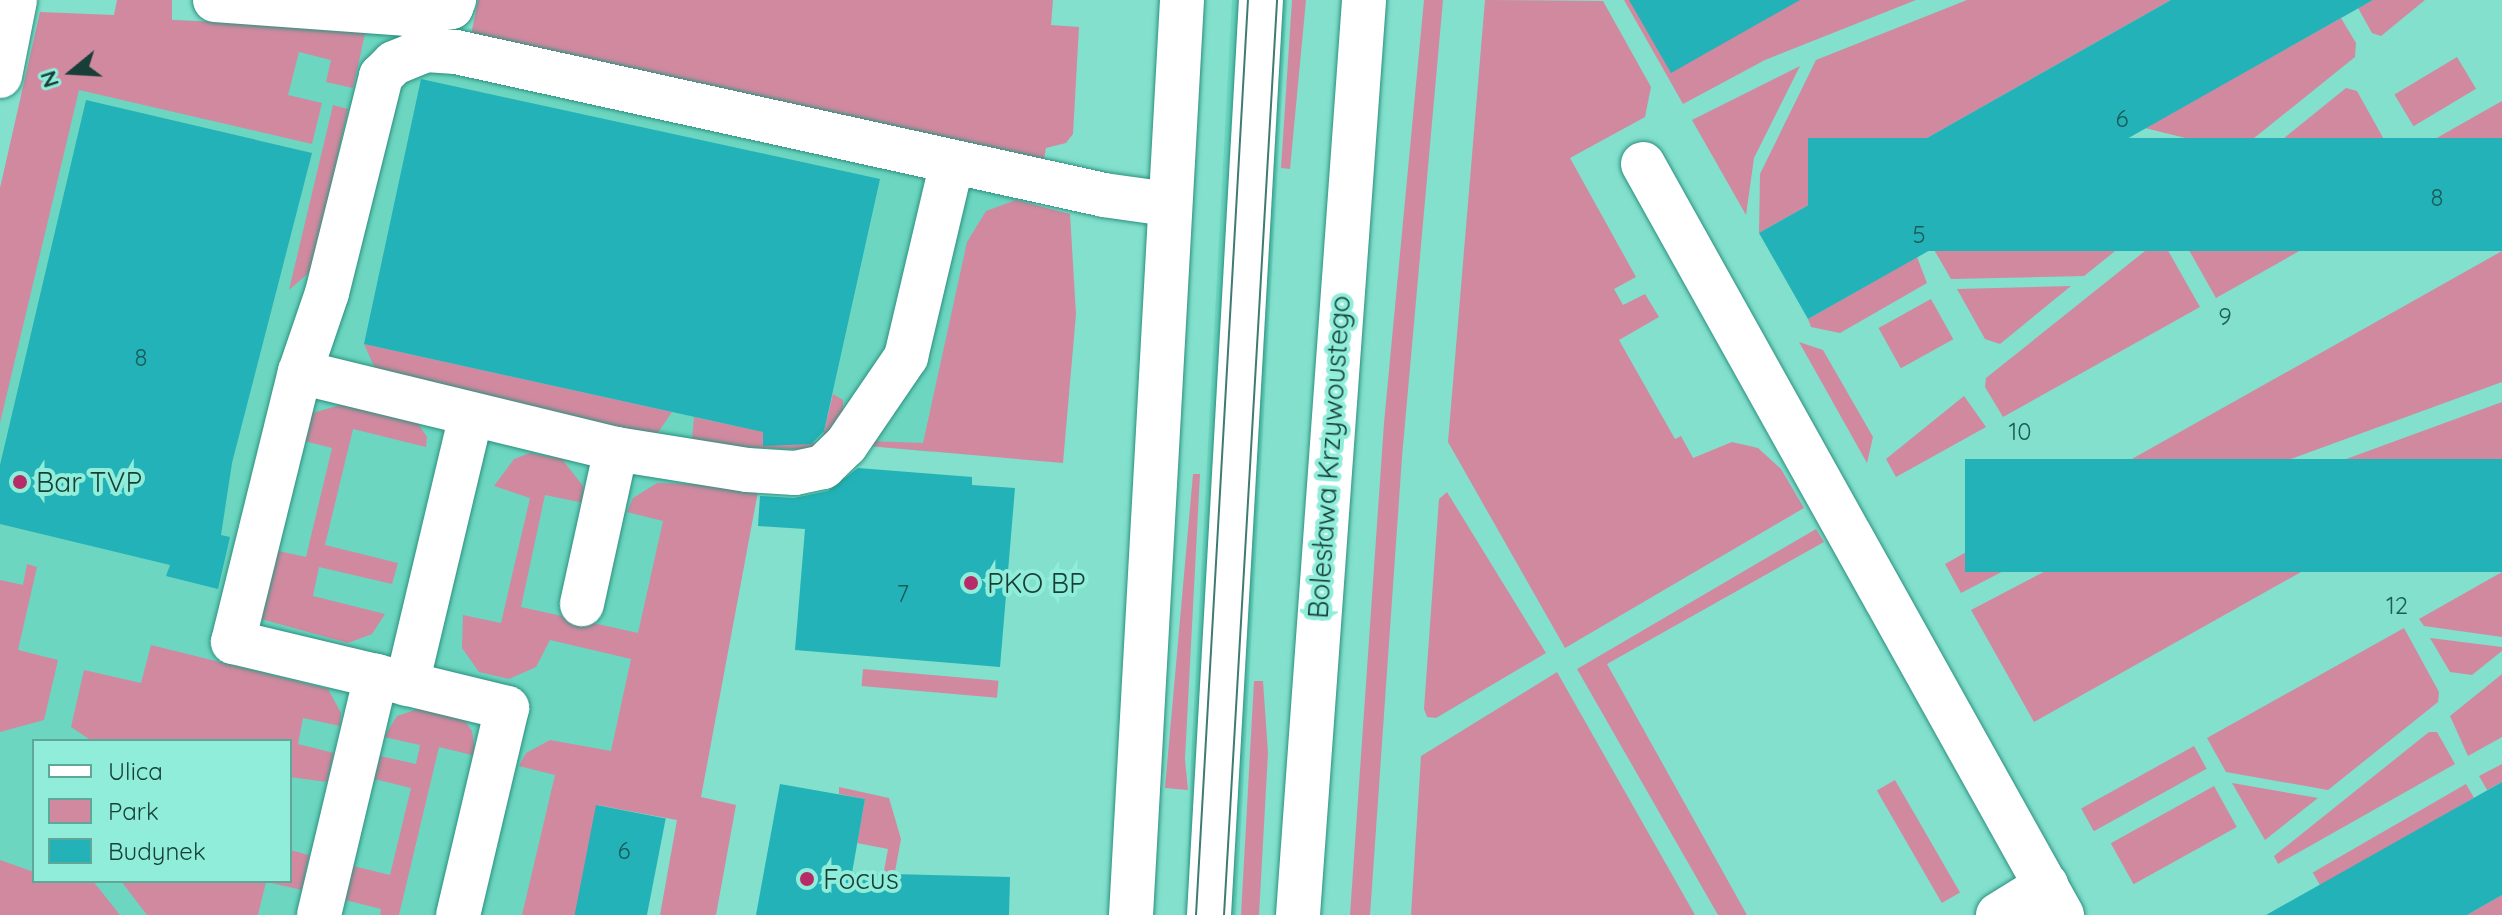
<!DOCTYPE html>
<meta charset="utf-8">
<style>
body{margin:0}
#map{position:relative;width:2502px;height:915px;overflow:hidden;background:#82e0cd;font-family:Quicksand,sans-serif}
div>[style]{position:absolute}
.built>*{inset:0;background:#6cd6c1}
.green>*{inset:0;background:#d189a0;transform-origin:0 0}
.building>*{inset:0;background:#22b2b8;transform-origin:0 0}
.roads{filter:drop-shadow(0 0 2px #2c907f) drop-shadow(0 0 2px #2c907f)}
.minor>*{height:44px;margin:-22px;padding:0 22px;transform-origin:22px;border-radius:22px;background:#fff}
.tram>*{height:2px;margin:-1px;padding:0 1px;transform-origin:1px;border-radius:1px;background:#3f7b70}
.dots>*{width:22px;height:22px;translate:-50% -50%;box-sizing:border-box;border:4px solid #8fedda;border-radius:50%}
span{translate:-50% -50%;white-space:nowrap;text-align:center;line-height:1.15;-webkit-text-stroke:8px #8fedda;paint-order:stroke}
.number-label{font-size:24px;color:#1a5c58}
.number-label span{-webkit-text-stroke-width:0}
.street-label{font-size:28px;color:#173f38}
.poi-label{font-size:28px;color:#173f38}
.left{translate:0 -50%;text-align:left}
.legend{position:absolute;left:32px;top:739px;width:260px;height:144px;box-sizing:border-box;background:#8fedda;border:2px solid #5fa799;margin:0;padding:10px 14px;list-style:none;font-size:24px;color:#173f38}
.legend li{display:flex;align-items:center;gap:16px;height:40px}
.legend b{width:40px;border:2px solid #5fa799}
.north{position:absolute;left:32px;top:32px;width:80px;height:80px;-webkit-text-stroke:6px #8fedda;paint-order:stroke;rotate:252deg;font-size:22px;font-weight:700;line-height:32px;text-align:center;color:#173f38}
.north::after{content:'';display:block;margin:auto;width:28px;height:36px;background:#173f38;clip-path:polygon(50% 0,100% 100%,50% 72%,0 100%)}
</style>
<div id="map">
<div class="built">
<i style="clip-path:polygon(1232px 0,1287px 0,1236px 915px,1187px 915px,1191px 759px)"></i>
<i style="clip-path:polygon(evenodd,44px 13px,478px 35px,1044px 159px,1034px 204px,1016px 200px,931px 452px,869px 446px,759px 486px,693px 803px,572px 780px,538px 915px,0 915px,0 206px,44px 13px,34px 741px,290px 741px,290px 881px,34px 881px,34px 741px)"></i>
</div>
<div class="green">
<i style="clip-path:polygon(117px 0,172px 0,172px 20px,366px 29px,353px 88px,326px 82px,331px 60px,299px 52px,288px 95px,322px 103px,312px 144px,79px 90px,0 423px,0 188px,40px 12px,114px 15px)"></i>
<i style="clip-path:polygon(478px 0,1053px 0,1051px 25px,1079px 27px,1073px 134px,1066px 143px,1046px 148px,1044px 159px,471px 35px)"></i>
<i style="clip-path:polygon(1292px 0,1306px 0,1290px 169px,1281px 168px)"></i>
<i style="clip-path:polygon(1424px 0,1443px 0,1402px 457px,1370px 915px,1350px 915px,1384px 423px)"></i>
<i style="clip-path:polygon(1485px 0,1603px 1px,1651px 87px,1645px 117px,1570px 158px,1636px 277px,1614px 289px,1623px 305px,1645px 294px,1659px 317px,1619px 340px,1675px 439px,1681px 436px,1693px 458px,1732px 442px,1758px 448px,1781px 469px,1804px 508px,1565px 648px,1448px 442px)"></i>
<i style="clip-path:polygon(1624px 0,1916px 0,1765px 60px,1683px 104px)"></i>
<i style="clip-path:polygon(1967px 0,2171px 0,1759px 233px,1760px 174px,1816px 60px)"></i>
<i style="clip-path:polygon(2373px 0,2425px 0,2381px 36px,2372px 33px,2358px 8px)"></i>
<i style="clip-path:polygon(2341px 18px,2356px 43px,2355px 57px,2238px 151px,2145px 128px)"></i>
<i style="left:2457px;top:57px;width:37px;height:73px;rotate:59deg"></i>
<i style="clip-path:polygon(1800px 66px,1754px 158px,1746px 215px,1692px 120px)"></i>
<i style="clip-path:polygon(2346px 88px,2357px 91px,2411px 188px,2216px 298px,2181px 236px,2183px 220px)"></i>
<i style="clip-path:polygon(2502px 101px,2502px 138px,2428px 179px,2416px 160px,2419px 148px)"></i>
<i style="clip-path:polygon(333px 105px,348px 109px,313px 269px,289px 290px)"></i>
<i style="clip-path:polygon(2129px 138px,2163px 197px,2159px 216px,2084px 276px,1951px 279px,1933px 248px)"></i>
<i style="clip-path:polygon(2153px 142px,2228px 159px,2192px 189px,2178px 187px)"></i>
<i style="clip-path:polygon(1016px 200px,1070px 214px,1076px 314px,1063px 463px,869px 446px,870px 441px,923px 443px,967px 242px,986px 211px)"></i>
<i style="clip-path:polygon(2155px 243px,2166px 247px,2200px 307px,2003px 417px,1985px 387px,1986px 378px)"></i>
<i style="clip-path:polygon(2502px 251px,2502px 382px,2052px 546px,1961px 593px,1945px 564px)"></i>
<i style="clip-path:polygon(1917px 257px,1927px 283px,1840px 333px,1811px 327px,1808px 319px)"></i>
<i style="clip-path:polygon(2071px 286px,2000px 344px,1985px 339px,1957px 289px)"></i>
<i style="left:1931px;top:299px;width:46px;height:60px;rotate:61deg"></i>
<i style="clip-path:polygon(1799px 342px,1823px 350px,1873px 437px,1867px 463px)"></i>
<i style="clip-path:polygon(364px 344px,672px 412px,655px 437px,377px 373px)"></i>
<i style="clip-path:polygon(833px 394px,843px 400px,843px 413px,820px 450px,702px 446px,692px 439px,694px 417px,821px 444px)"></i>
<i style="clip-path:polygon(1964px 396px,1986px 427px,1896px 477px,1886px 459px)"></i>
<i style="clip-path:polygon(2502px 402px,2502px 459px,2034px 722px,1971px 610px,2059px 564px)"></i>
<i style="clip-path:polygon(343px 404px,417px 422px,427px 437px,426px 447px,353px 429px,325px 545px,398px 563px,392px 584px,319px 567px,313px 596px,385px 614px,372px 634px,348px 643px,261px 619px,269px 549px,306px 557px,332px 448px,296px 439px,313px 413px)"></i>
<i style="clip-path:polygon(530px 453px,562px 459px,583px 486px,584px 503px,545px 495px,521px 607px,638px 633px,663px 521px,627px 512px,633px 498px,657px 483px,759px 486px,701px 797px,736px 805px,716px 915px,660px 915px,677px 820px,597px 805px,576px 915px,522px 915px,555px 775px,519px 766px,526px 753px,550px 740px,611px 751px,631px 659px,550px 640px,536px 667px,509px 679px,479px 672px,462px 648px,463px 615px,501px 623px,530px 498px,494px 486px,514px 459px)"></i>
<i style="clip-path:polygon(1193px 474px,1200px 474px,1185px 759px,1188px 790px,1165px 788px)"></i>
<i style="clip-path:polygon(1447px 492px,1546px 653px,1436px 718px,1427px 717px,1424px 709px,1439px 499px)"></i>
<i style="clip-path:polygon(1816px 529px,1824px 542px,1607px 664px,1747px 915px,1718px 915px,1577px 669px)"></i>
<i style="clip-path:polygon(27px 564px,37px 567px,18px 650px,58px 660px,44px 720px,0 732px,0 580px,23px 585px)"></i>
<i style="clip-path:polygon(2502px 572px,2502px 637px,2424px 626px,2419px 619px)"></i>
<i style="clip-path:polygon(2404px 628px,2439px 692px,2438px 702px,2328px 790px,2226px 772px,2207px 738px)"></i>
<i style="clip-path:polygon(2430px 638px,2502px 647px,2502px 651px,2472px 675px,2450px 672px)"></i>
<i style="clip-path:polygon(151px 645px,328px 689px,341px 713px,340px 726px,303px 718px,298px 744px,334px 753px,327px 782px,290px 777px,290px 741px,92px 741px,71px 727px,84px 670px,141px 683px)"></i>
<i style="left:863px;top:669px;width:136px;height:17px;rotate:5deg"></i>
<i style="clip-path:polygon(1557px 672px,1695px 915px,1411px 915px,1421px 756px)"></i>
<i style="clip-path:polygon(2502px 674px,2502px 737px,2468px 756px,2450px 716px)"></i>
<i style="clip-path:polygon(1254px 681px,1263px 681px,1268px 753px,1259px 915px,1241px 915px)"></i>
<i style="clip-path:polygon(421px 708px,465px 721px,472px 731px,476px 756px,439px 747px,399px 915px,380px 915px,381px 909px,345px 900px,353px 866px,390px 875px,411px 788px,374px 779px,380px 756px,416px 764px,420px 745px,384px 737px,397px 716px)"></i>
<i style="clip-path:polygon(2429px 732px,2437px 732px,2455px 764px,2278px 864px,2274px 856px)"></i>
<i style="left:2194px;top:746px;width:26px;height:129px;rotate:61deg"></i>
<i style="clip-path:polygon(2502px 764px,2502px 782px,2487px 790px,2479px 776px)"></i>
<i style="left:1895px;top:780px;width:130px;height:21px;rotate:60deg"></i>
<i style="clip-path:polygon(2232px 783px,2318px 798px,2265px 840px)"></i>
<i style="left:2466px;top:784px;width:16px;height:177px;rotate:60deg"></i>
<i style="left:2214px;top:786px;width:47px;height:118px;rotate:61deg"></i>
<i style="clip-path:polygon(839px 787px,889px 798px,901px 839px,887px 915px,876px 915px,888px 849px,857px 843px,865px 799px,839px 794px)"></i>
<i style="clip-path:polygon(290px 850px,309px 855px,302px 890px,266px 882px,258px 915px,147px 915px,121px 881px,290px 881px)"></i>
<i style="clip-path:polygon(0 860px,34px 872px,34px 881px,93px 881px,120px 915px,0 915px)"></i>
<i style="clip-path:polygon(2502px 895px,2502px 915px,2467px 915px)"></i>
</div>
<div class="building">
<i style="clip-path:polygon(1629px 0,1800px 0,1671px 73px)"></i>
<i style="clip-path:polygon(2171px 0,2373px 0,1808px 319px,1759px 233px)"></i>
<i style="clip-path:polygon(421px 79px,880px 179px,824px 431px,811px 444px,763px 446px,763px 432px,364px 344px)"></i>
<i style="clip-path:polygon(86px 100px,312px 153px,232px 463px,221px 535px,230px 537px,218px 589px,166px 576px,170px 565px,0 524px,0 465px)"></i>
<i style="left:2502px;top:138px;width:113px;height:694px;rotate:90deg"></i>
<i style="left:2502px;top:459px;width:113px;height:537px;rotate:90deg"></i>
<i style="clip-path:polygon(858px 468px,972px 477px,972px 485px,1015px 488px,1000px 667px,795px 650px,805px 529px,758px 526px,760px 496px,794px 498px,828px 491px)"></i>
<i style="clip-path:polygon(2502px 782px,2502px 895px,2467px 915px,2266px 915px)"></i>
<i style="clip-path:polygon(780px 784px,865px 799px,852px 873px,1010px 877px,1009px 915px,756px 915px)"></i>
<i style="left:596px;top:805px;width:71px;height:112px;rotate:11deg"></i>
</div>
<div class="roads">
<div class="minor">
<i style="left:215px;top:0;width:193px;rotate:4.2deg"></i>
<i style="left:407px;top:14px;width:45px;rotate:-9deg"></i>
<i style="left:451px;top:7px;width:8px;rotate:-67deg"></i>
<i style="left:0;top:76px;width:77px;rotate:-78.8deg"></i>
<i style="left:1643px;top:164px;width:860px;rotate:60.84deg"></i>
<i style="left:300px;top:372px;width:83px;rotate:-71.1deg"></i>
<i style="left:327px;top:293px;width:224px;rotate:-76deg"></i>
<i style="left:381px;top:76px;width:18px;rotate:-45deg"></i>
<i style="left:394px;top:63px;width:35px;rotate:-22deg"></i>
<i style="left:426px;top:50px;width:30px;rotate:4deg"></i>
<i style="left:456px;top:52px;width:664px;rotate:12.44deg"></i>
<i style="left:1104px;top:195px;width:65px;rotate:8deg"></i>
<i style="left:616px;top:449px;width:133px;rotate:9.1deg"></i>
<i style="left:747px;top:470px;width:48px;rotate:3.6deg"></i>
<i style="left:795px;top:473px;width:29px;rotate:-12deg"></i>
<i style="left:823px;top:467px;width:32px;rotate:-44deg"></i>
<i style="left:846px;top:445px;width:107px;rotate:-55.7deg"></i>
<i style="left:906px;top:357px;width:199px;rotate:-76.7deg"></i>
<i style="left:376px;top:676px;width:135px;rotate:13.7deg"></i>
<i style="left:507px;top:708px;width:213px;rotate:103.3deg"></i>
<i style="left:407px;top:684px;width:277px;rotate:-76.6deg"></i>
<i style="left:319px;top:915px;width:246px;rotate:-76.6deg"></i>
<i style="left:376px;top:676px;width:147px;rotate:-166.6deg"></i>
<i style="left:233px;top:642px;width:278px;rotate:-76.1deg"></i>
<i style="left:300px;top:372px;width:325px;rotate:13.7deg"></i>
<i style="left:616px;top:449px;width:159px;rotate:102.4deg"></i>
<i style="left:1131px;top:915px;width:916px;rotate:-86.81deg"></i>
<i style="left:1209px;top:915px;width:916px;rotate:-86.75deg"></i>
<i style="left:1298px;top:915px;width:917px;rotate:-85.87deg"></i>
<i style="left:1998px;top:915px;width:57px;rotate:-32deg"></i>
</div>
</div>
<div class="tram">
<i style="left:1196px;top:915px;width:916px;rotate:-86.75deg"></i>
<i style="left:1224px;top:915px;width:917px;rotate:-86.68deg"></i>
</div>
<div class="dots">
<i style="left:20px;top:482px;background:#b72c68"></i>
<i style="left:971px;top:583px;background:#b72c68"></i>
<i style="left:807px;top:879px;background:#b72c68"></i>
</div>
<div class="number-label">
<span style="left:2122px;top:119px">6</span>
<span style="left:2437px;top:198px">8</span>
<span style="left:1919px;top:235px">5</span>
<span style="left:2225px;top:317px">9</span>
<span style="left:141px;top:358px">8</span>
<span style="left:2020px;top:432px">10</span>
<span style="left:903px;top:594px">7</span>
<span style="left:2397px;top:606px">12</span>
<span style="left:624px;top:851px">6</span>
</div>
<div class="street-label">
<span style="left:1329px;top:457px;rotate:-86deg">Bolesława Krzywoustego</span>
</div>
<div class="poi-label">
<span class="left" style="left:36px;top:482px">Bar TVP</span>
<span class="left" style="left:987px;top:583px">PKO BP</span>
<span class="left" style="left:823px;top:879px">Focus</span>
</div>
<ul class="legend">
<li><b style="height:10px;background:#fff"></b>Ulica</li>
<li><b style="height:22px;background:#d189a0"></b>Park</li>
<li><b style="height:22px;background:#22b2b8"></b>Budynek</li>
</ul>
<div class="north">N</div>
</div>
